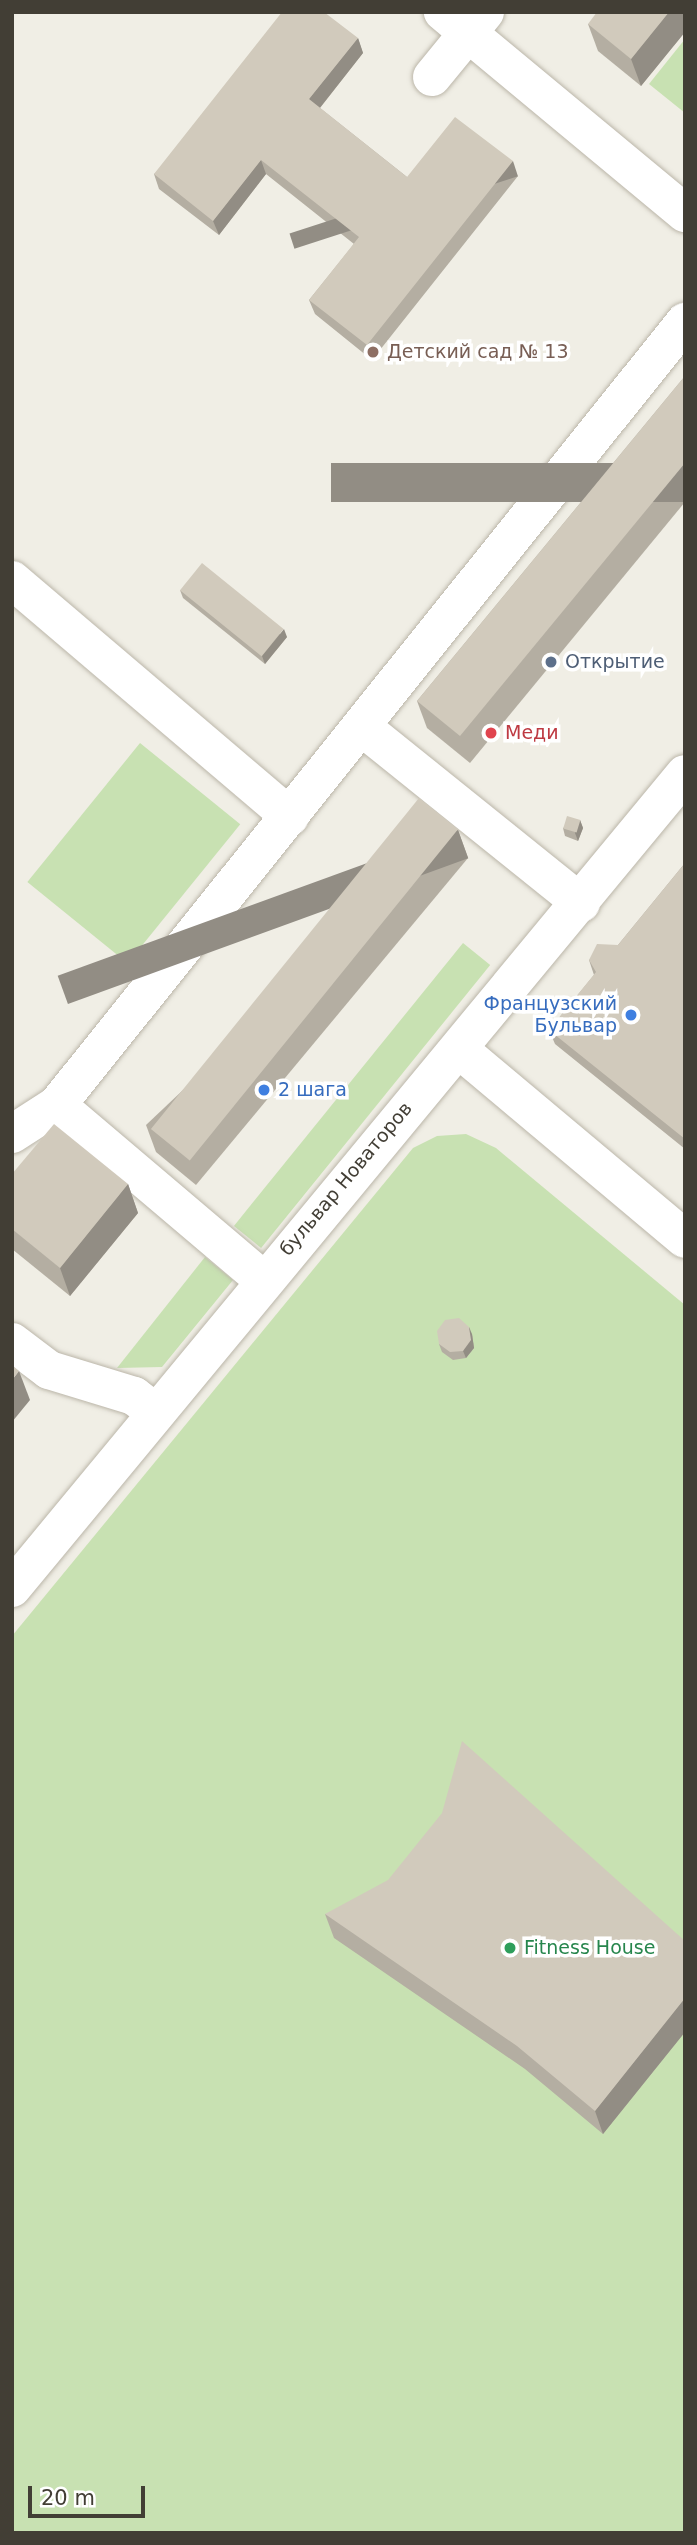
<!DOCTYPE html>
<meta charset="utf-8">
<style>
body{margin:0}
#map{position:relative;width:697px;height:2545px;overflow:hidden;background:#f0eee5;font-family:"DejaVu Sans",sans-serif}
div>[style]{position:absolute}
.green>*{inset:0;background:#c8e1b2;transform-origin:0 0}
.roads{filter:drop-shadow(0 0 2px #bbb6a9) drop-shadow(0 0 2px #bbb6a9)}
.minor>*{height:38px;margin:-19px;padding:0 19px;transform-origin:19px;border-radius:19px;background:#fff}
.wall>*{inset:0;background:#b4aea2}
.shaded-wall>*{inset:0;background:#928d84;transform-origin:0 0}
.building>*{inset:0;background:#d1cabc;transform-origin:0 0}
.dots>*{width:19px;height:19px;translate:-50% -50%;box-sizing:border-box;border:4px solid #fff;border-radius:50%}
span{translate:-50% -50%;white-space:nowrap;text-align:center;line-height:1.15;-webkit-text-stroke:7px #fff;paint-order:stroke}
.education-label{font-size:19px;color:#785e54}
.left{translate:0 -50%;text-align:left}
.service-label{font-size:19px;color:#4e5e75}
.health-label{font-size:19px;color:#be3a42}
.shop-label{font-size:19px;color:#366cbe}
.right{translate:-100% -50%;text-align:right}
.street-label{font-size:19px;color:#423e35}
.leisure-label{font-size:19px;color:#27864d}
.frame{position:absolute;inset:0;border:14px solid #423e35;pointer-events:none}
.scale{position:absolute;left:28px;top:2486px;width:117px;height:32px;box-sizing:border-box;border:4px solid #423e35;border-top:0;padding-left:9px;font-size:21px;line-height:24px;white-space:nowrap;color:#423e35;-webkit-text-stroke:5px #fff;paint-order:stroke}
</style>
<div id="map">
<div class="green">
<i style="clip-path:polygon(685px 39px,685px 113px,649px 84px)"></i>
<i style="left:140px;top:743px;width:129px;height:179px;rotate:39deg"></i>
<i style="left:463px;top:943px;width:35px;height:364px;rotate:39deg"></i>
<i style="clip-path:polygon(466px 1134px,496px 1148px,685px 1305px,685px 2533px,12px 2533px,12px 1636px,413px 1148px,437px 1136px)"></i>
<i style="clip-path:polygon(205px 1257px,233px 1280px,162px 1367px,117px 1368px)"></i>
</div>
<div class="roads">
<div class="minor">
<i style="left:485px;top:12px;width:27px;rotate:129deg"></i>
<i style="left:468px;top:33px;width:282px;rotate:39.7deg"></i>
<i style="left:432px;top:77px;width:57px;rotate:-50.7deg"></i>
<i style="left:468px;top:33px;width:33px;rotate:-140deg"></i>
<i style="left:12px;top:580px;width:365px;rotate:40.4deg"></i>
<i style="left:362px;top:727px;width:281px;rotate:38.8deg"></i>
<i style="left:461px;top:1051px;width:292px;rotate:40deg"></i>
<i style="left:57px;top:1105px;width:270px;rotate:40.3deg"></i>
<i style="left:12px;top:1134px;width:54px;rotate:-32.8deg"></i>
<i style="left:57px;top:1105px;width:1004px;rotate:-51.27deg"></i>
<i style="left:12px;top:1342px;width:46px;rotate:37.1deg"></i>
<i style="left:49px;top:1370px;width:89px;rotate:17deg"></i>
<i style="left:134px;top:1396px;width:26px;rotate:37deg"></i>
<i style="left:12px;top:1588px;width:1056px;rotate:-50.42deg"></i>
</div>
</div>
<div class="wall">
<i style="clip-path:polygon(685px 12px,685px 32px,641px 86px,598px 51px,588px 24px)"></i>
<i style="clip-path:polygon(358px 38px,363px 53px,320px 108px,407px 177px,518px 176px,372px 360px,315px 314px,309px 300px,354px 244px,266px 174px,219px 235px,159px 189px,154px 174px)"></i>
<i style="clip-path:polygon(685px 376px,685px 502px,470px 763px,427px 728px,417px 701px)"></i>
<i style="clip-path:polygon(180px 590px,287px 637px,265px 664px,183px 598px)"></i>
<i style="clip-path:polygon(580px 820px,583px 828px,578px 841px,565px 836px,563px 828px)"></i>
<i style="clip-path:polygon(458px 830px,468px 858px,196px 1185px,156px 1152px,146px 1125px)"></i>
<i style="clip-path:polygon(685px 863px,685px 1149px,555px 1044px,549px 1030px,594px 975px,589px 960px,618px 945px)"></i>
<i style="clip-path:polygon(12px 1174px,128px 1184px,138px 1213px,70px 1296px,12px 1249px)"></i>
<i style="clip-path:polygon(472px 1334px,474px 1348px,466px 1358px,453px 1360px,442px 1352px,439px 1344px)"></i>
<i style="clip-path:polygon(325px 1914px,685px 1941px,685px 2032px,603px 2134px,525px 2069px,334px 1938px)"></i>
</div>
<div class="shaded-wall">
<i style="clip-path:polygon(669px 12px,685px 12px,685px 32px,641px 86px,631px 59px)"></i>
<i style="clip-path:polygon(358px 38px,363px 53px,315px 114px,309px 99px)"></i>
<i style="clip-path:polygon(261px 160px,266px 174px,219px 235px,213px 221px)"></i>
<i style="left:513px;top:161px;width:16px;height:235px;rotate:72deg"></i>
<i style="left:685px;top:463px;width:39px;height:354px;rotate:90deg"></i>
<i style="clip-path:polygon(284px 629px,287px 637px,265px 664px,262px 656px)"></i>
<i style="clip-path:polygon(580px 820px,583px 828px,578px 841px,575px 833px)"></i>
<i style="left:458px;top:830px;width:30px;height:426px;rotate:70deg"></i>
<i style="clip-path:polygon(128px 1184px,138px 1213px,70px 1296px,60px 1268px)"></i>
<i style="clip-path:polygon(469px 1327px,472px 1334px,474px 1348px,466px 1358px,463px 1351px)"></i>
<i style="clip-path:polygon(19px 1371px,30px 1400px,12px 1422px,12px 1380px)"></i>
<i style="clip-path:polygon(685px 1998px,685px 2032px,603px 2134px,595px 2111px)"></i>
</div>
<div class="building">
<i style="clip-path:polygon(282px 12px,324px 12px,358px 38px,309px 99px,407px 177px,455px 117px,513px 161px,367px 345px,309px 300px,359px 237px,261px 160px,213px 221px,154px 174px)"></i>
<i style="clip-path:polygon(597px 12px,669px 12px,631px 59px,588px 24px)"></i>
<i style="clip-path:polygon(685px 376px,685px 463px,460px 736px,417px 701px)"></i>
<i style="left:202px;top:563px;width:105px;height:35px;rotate:39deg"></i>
<i style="left:419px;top:798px;width:50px;height:426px;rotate:39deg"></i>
<i style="left:567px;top:816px;width:14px;height:13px;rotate:17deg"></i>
<i style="clip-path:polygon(685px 863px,685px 1139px,549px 1030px,596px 972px,589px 960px,597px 944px,618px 945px)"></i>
<i style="clip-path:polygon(54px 1124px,128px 1184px,60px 1268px,12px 1229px,12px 1174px)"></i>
<i style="clip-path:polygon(459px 1318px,469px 1327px,471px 1340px,463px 1351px,450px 1352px,439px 1344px,437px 1331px,445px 1320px)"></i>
<i style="clip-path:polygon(12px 1365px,19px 1371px,12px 1380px)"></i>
<i style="clip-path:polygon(462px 1741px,685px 1941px,685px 1998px,595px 2111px,517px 2046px,325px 1914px,388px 1880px,442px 1813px)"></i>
</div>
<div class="dots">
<i style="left:373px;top:352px;background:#8d6e63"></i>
<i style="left:551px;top:662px;background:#5c6f8a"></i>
<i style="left:491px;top:733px;background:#e0444e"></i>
<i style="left:631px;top:1015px;background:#3f7fe0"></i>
<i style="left:264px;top:1090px;background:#3f7fe0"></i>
<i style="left:510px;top:1948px;background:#2e9e5b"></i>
</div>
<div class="education-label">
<span class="left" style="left:387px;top:352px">Детский сад № 13</span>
</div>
<div class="service-label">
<span class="left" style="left:565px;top:662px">Открытие</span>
</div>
<div class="health-label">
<span class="left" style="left:505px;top:733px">Меди</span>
</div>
<div class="shop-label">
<span class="right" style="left:617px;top:1015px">Французский<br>Бульвар</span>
<span class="left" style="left:278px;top:1090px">2 шага</span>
</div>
<div class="street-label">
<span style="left:346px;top:1179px;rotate:-50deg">бульвар Новаторов</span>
</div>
<div class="leisure-label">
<span class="left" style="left:524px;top:1948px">Fitness House</span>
</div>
<div class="frame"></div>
<div class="scale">20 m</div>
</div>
